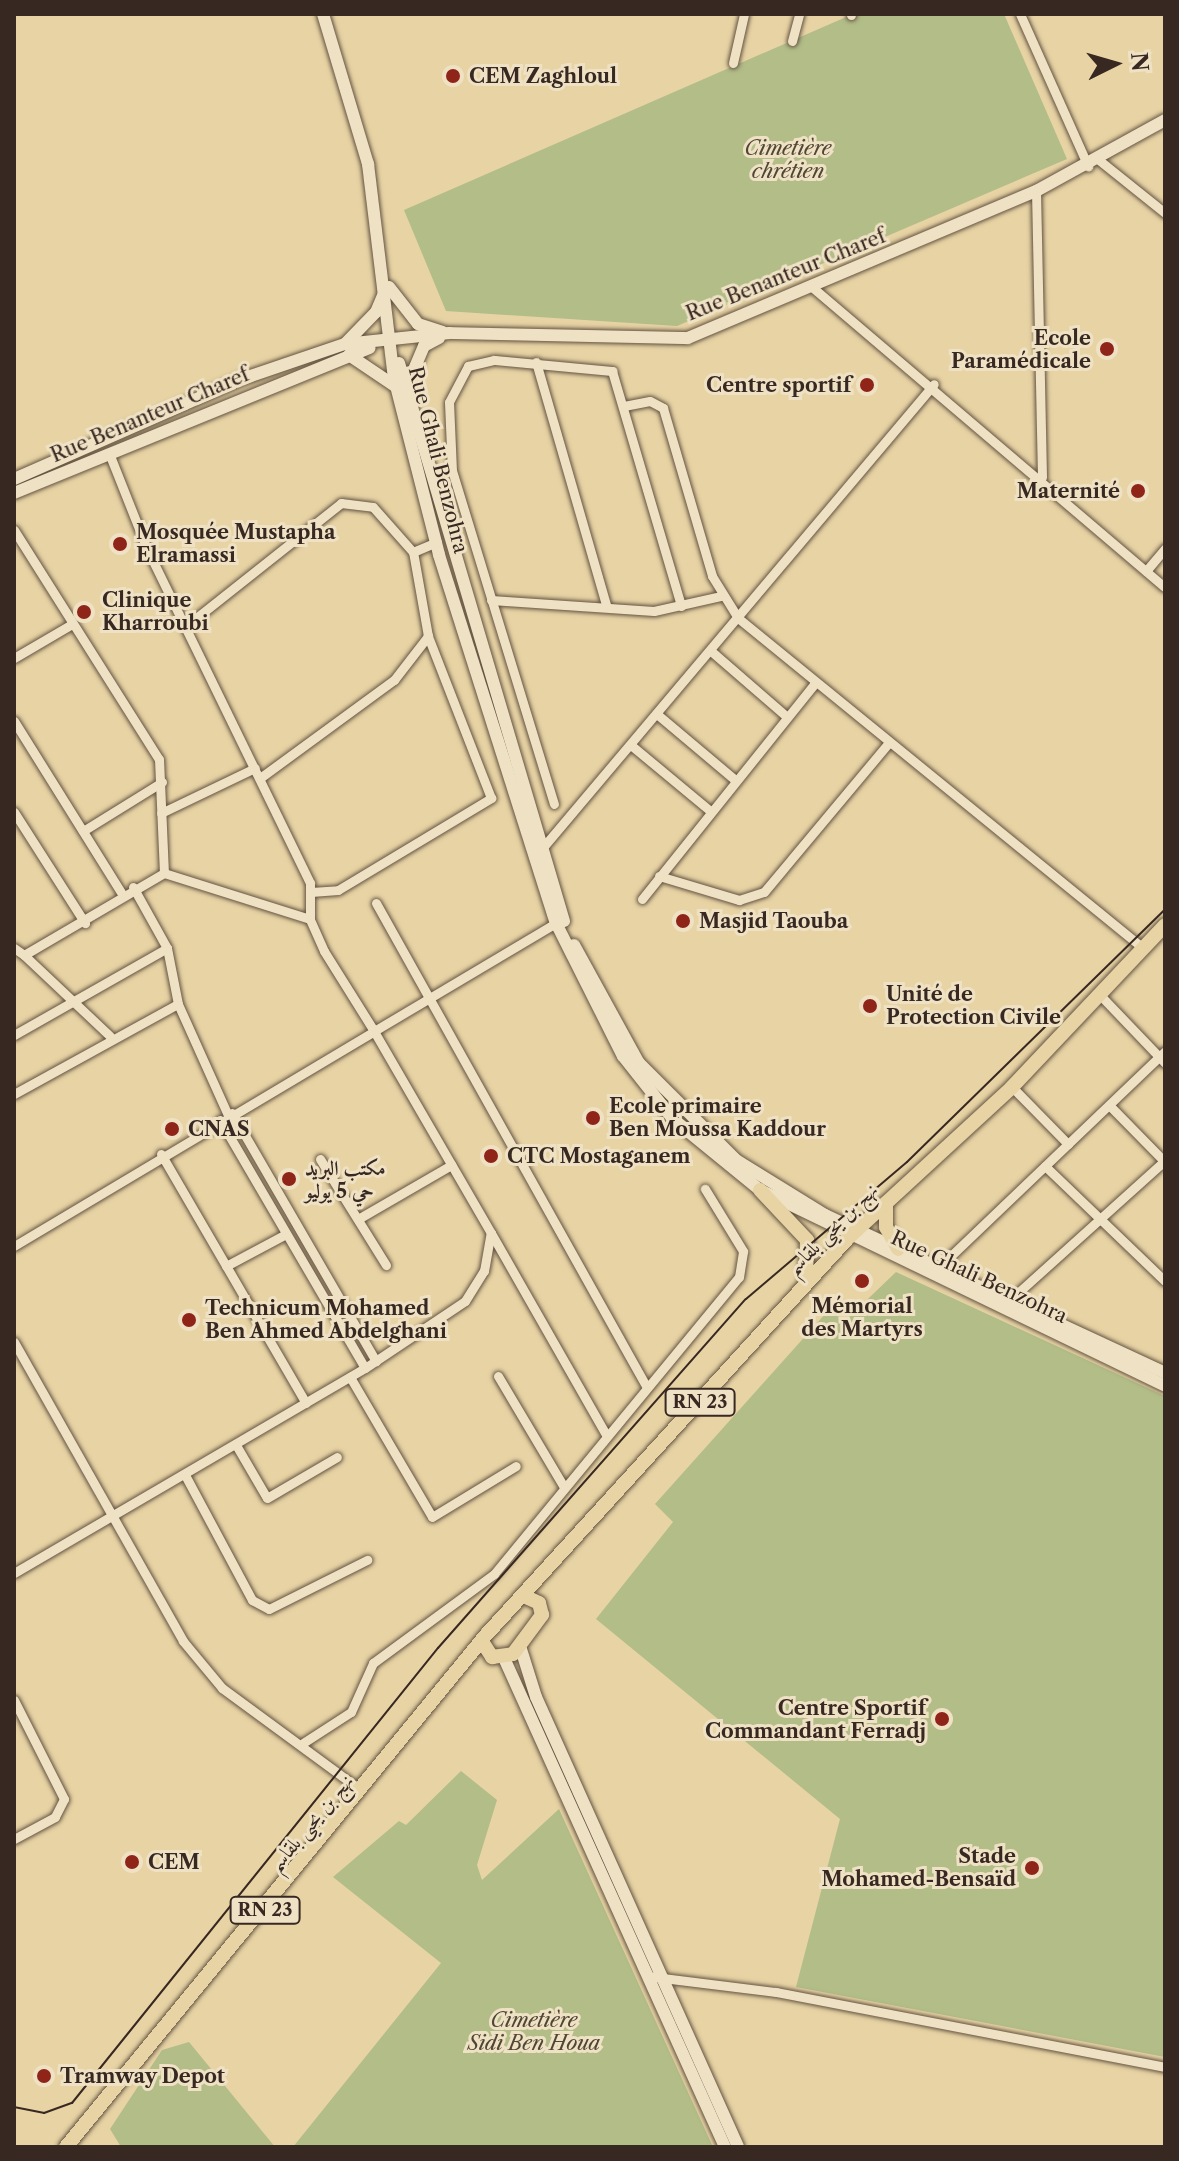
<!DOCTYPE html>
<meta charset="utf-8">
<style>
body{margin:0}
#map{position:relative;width:1179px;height:2161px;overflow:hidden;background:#e7d3a4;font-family:"Libre Caslon Text",Amiri,serif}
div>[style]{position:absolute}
.green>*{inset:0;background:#b2bd88}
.roads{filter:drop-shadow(0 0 2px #645342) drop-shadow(0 0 2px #645342)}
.minor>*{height:9px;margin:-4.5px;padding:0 4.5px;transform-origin:4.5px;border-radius:4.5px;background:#efe2c4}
.secondary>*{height:12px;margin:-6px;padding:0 6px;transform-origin:6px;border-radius:6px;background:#efe2c4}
.primary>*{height:14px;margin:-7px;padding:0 7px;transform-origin:7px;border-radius:7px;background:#e7d3a4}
.tram>*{height:2px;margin:-1px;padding:0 1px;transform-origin:1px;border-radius:1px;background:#382822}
.dots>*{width:22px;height:22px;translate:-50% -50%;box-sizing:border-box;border:4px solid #efe2c4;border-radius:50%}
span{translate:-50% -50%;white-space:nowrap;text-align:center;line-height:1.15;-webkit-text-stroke:6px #efe2c4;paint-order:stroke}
.shield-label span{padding:2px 6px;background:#efe2c4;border:2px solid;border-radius:6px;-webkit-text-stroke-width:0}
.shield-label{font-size:18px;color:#382822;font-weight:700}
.poi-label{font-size:20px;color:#382822;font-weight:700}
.left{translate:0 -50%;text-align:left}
.right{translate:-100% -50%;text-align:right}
.park-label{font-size:20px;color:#504636;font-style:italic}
.street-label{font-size:20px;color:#382822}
.frame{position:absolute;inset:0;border:16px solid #382822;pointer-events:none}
.north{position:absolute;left:1075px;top:24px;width:80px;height:80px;-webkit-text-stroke:6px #efe2c4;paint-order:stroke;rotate:85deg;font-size:22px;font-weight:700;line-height:32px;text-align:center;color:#382822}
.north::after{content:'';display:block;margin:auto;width:28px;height:36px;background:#382822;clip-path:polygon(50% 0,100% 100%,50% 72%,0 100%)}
</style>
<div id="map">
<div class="green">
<i style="clip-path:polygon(853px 14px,1004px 14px,1067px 159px,677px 326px,446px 311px,404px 210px)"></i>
<i style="clip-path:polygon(896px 1272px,1165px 1396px,1165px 2057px,796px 1987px,840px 1819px,596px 1619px,673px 1522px,655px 1504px,826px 1313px,847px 1319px)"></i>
<i style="clip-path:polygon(461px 1771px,497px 1800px,477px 1865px,482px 1880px,559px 1809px,713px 2147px,293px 2147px,441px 1963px,333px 1877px,399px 1821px,406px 1825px)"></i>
<i style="clip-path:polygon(189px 2042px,275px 2147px,121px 2147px,110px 2129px,162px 2050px)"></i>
</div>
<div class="roads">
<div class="minor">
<i style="left:1020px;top:14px;width:167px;rotate:65.9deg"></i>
<i style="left:851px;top:15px;width:1px;rotate:-90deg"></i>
<i style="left:792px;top:41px;width:28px;rotate:-75deg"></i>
<i style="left:733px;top:63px;width:50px;rotate:-77.3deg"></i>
<i style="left:1099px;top:160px;width:85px;rotate:38.8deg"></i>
<i style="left:1036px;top:191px;width:286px;rotate:88.8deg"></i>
<i style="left:812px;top:287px;width:463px;rotate:40.4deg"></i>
<i style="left:536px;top:362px;width:252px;rotate:73.9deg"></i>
<i style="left:624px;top:406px;width:26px;rotate:-11deg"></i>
<i style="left:650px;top:401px;width:15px;rotate:28deg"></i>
<i style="left:663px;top:408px;width:175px;rotate:73.7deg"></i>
<i style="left:712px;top:576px;width:49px;rotate:58.2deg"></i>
<i style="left:738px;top:618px;width:524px;rotate:39.19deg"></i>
<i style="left:14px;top:530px;width:271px;rotate:57.7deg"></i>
<i style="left:159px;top:759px;width:114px;rotate:87.5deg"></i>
<i style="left:1146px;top:571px;width:30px;rotate:-50deg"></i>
<i style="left:491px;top:600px;width:163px;rotate:3.9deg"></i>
<i style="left:654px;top:611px;width:69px;rotate:-12.6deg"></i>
<i style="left:186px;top:626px;width:198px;rotate:-38.4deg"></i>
<i style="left:341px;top:503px;width:32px;rotate:7deg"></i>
<i style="left:373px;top:507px;width:60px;rotate:48.4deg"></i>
<i style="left:711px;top:651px;width:99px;rotate:40.9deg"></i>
<i style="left:14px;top:658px;width:67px;rotate:-30.4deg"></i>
<i style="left:658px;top:715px;width:99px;rotate:40.1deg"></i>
<i style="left:14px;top:721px;width:202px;rotate:58deg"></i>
<i style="left:632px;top:746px;width:100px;rotate:39.7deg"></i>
<i style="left:260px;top:778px;width:166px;rotate:-36.2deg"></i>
<i style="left:394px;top:680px;width:56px;rotate:-52.3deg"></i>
<i style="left:428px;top:636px;width:85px;rotate:-100.1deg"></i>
<i style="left:413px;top:552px;width:26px;rotate:-23deg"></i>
<i style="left:554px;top:804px;width:348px;rotate:-107deg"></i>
<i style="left:452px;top:471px;width:69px;rotate:-92.5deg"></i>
<i style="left:449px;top:402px;width:41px;rotate:-62.2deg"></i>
<i style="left:468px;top:366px;width:27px;rotate:-13deg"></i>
<i style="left:494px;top:360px;width:119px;rotate:5.3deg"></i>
<i style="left:612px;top:371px;width:245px;rotate:73.6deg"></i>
<i style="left:14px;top:812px;width:132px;rotate:57.4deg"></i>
<i style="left:161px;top:813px;width:104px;rotate:-25.6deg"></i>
<i style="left:83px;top:831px;width:93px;rotate:-31.8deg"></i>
<i style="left:539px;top:852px;width:612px;rotate:-49.84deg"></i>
<i style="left:659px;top:876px;width:84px;rotate:16.7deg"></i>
<i style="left:739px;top:900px;width:26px;rotate:-18deg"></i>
<i style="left:764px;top:892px;width:192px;rotate:-50.1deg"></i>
<i style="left:133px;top:887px;width:70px;rotate:60.9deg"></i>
<i style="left:167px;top:948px;width:57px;rotate:78.9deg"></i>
<i style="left:178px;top:1004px;width:122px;rotate:65.8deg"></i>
<i style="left:311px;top:892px;width:27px;rotate:-4deg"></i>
<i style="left:338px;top:890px;width:179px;rotate:-31deg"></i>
<i style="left:491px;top:798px;width:174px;rotate:-111.3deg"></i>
<i style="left:642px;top:899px;width:277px;rotate:-51.3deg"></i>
<i style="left:376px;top:903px;width:553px;rotate:60.79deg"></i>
<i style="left:14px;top:948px;width:12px;rotate:35deg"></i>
<i style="left:24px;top:955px;width:162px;rotate:-30.4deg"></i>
<i style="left:164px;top:873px;width:153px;rotate:17.5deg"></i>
<i style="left:24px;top:955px;width:118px;rotate:43.3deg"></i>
<i style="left:1100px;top:995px;width:94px;rotate:46.3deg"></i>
<i style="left:14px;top:1035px;width:176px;rotate:-29.6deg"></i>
<i style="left:1012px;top:1087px;width:80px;rotate:45.5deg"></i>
<i style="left:14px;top:1094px;width:187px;rotate:-28.8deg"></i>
<i style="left:1109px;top:1105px;width:80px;rotate:45.5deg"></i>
<i style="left:232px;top:1113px;width:287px;rotate:59.9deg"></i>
<i style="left:220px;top:1120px;width:287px;rotate:59.7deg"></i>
<i style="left:161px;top:1154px;width:288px;rotate:59.8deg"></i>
<i style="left:320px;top:1159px;width:125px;rotate:58.1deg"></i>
<i style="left:1045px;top:1166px;width:166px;rotate:43.8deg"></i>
<i style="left:358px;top:1219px;width:108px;rotate:-30.1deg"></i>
<i style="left:491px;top:1233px;width:232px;rotate:60.3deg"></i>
<i style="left:14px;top:1246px;width:419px;rotate:-30.8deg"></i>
<i style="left:374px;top:1031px;width:94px;rotate:-122deg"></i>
<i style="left:324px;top:951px;width:35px;rotate:-114deg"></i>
<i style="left:310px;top:919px;width:36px;rotate:-90deg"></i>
<i style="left:310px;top:883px;width:372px;rotate:-116deg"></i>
<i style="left:147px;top:549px;width:103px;rotate:-111.6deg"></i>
<i style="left:226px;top:1266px;width:68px;rotate:-28.1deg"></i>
<i style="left:935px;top:1271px;width:318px;rotate:-43.7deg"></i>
<i style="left:1011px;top:1299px;width:206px;rotate:-42deg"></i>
<i style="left:14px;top:1342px;width:343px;rotate:60.5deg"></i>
<i style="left:183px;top:1641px;width:61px;rotate:50.3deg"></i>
<i style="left:222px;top:1688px;width:172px;rotate:36.3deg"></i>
<i style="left:498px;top:1376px;width:129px;rotate:59.3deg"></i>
<i style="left:350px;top:1377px;width:162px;rotate:59.6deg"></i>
<i style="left:432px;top:1517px;width:98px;rotate:-31.3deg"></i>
<i style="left:236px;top:1445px;width:61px;rotate:59.7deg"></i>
<i style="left:267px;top:1498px;width:81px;rotate:-30.4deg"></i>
<i style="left:185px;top:1475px;width:142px;rotate:61.8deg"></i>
<i style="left:252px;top:1600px;width:19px;rotate:28deg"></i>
<i style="left:269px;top:1609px;width:110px;rotate:-26.6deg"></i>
<i style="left:14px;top:1573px;width:406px;rotate:-30.3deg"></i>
<i style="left:365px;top:1368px;width:120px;rotate:-33.8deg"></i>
<i style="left:465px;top:1301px;width:36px;rotate:-58deg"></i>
<i style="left:484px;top:1271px;width:39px;rotate:-80deg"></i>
<i style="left:491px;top:1233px;width:233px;rotate:-120.1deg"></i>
<i style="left:374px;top:1031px;width:215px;rotate:-30.7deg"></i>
<i style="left:14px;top:1700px;width:111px;rotate:63.2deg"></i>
<i style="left:64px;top:1799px;width:20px;rotate:117deg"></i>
<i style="left:55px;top:1817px;width:47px;rotate:151.8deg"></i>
<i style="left:303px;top:1743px;width:57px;rotate:-32.9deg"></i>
<i style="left:351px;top:1712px;width:54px;rotate:-65.8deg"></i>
<i style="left:373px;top:1663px;width:150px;rotate:-36.3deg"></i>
<i style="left:494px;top:1574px;width:385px;rotate:-50.5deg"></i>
<i style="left:739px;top:1277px;width:26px;rotate:-81deg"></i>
<i style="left:743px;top:1251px;width:73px;rotate:-121.5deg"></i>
<i style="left:647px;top:1976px;width:130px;rotate:7.1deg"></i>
<i style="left:776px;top:1992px;width:396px;rotate:10.9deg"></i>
</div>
<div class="secondary">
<i style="left:323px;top:14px;width:157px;rotate:73.3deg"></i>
<i style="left:368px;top:164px;width:216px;rotate:83.1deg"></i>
<i style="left:394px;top:378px;width:183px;rotate:75.7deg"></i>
<i style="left:439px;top:555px;width:386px;rotate:72.4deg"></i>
<i style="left:556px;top:923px;width:149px;rotate:63.3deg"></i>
<i style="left:623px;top:1056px;width:80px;rotate:51.6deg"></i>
<i style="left:673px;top:1119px;width:112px;rotate:39.2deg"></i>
<i style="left:760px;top:1190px;width:450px;rotate:25.8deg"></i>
<i style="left:389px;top:287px;width:47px;rotate:51.9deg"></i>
<i style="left:418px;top:324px;width:26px;rotate:18deg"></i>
<i style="left:345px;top:344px;width:45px;rotate:-45.9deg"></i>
<i style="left:376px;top:312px;width:26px;rotate:-67deg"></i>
<i style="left:349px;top:355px;width:55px;rotate:34deg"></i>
<i style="left:399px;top:363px;width:582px;rotate:73.53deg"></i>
<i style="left:407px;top:386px;width:43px;rotate:-67deg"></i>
<i style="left:424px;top:346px;width:17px;rotate:-28deg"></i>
<i style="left:14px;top:479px;width:246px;rotate:-23.7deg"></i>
<i style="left:239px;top:380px;width:112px;rotate:-18.8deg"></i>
<i style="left:345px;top:344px;width:105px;rotate:-6deg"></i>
<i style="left:449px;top:333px;width:239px;rotate:1.2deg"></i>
<i style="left:688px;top:338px;width:378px;rotate:-22.9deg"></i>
<i style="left:1036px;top:191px;width:147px;rotate:-28.8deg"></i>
<i style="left:14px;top:493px;width:384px;rotate:-22.2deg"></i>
<i style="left:574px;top:945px;width:135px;rotate:61.2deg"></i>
<i style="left:639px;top:1063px;width:137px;rotate:45deg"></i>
<i style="left:736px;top:1160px;width:105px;rotate:31.7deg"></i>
<i style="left:825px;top:1215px;width:375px;rotate:24.9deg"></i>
<i style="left:520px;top:1646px;width:53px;rotate:72.6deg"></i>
<i style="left:536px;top:1697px;width:493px;rotate:65.8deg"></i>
<i style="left:504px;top:1658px;width:537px;rotate:65.68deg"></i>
</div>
<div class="primary">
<i style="left:760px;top:1190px;width:69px;rotate:46.8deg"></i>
<i style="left:807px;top:1240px;width:42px;rotate:91.4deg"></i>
<i style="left:886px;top:1203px;width:24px;rotate:90deg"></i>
<i style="left:886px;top:1227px;width:25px;rotate:61deg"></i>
<i style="left:483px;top:1643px;width:17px;rotate:57deg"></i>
<i style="left:492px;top:1657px;width:21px;rotate:-8deg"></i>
<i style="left:513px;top:1654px;width:49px;rotate:-53.4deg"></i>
<i style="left:542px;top:1615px;width:12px;rotate:-104deg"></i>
<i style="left:539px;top:1603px;width:14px;rotate:-155deg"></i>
<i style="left:66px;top:2147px;width:662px;rotate:-50.64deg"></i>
<i style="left:486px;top:1635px;width:537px;rotate:-47.64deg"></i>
<i style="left:848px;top:1238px;width:223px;rotate:-42.6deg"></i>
<i style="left:1012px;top:1087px;width:223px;rotate:-46.6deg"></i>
</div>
</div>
<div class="tram">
<i style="left:14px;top:2107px;width:31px;rotate:11deg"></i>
<i style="left:44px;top:2113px;width:30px;rotate:-20deg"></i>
<i style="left:72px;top:2103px;width:584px;rotate:-51.19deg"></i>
<i style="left:438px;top:1648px;width:465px;rotate:-48.6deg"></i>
<i style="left:746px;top:1299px;width:211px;rotate:-40.4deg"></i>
<i style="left:907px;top:1162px;width:361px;rotate:-44.4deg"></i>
</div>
<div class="dots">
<i style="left:453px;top:76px;background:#8f2418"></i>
<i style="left:1107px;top:349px;background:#8f2418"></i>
<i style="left:867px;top:385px;background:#8f2418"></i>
<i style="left:1138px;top:491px;background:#8f2418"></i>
<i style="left:120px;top:544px;background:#8f2418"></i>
<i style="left:84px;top:612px;background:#8f2418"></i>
<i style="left:683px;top:921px;background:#8f2418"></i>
<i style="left:870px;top:1006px;background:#8f2418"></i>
<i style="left:593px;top:1118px;background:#8f2418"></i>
<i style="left:172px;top:1129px;background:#8f2418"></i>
<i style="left:491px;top:1156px;background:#8f2418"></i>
<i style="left:289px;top:1179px;background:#8f2418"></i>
<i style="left:862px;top:1281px;background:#8f2418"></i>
<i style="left:189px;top:1320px;background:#8f2418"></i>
<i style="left:942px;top:1719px;background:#8f2418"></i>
<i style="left:132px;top:1862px;background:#8f2418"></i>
<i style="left:1032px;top:1868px;background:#8f2418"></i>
<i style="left:44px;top:2076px;background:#8f2418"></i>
</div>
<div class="shield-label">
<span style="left:700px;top:1402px">RN 23</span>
<span style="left:265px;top:1910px">RN 23</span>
</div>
<div class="poi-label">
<span class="left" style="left:469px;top:76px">CEM Zaghloul</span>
<span class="right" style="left:1091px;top:350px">Ecole<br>Paramédicale</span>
<span class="right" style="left:851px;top:385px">Centre sportif</span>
<span class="right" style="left:1120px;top:491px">Maternité</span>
<span class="left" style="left:136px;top:544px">Mosquée Mustapha<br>Elramassi</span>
<span class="left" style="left:102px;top:612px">Clinique<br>Kharroubi</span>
<span class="left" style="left:699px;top:921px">Masjid Taouba</span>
<span class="left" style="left:886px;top:1006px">Unité de<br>Protection Civile</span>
<span class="left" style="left:609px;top:1118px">Ecole primaire<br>Ben Moussa Kaddour</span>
<span class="left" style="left:188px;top:1129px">CNAS</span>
<span class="left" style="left:507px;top:1156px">CTC Mostaganem</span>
<span class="left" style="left:305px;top:1180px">مكتب البريد<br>حي 5 يوليو</span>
<span style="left:862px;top:1318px">Mémorial<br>des Martyrs</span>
<span class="left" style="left:205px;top:1320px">Technicum Mohamed<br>Ben Ahmed Abdelghani</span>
<span class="right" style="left:926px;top:1720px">Centre Sportif<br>Commandant Ferradj</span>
<span class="right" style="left:1016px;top:1868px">Stade<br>Mohamed-Bensaïd</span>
<span class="left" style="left:148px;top:1862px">CEM</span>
<span class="left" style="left:60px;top:2076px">Tramway Depot</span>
</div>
<div class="park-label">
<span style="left:788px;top:160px">Cimetière<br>chrétien</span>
<span style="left:534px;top:2032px">Cimetière<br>Sidi Ben Houa</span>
</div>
<div class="street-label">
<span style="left:786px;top:275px;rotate:-22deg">Rue Benanteur Charef</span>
<span style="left:150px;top:415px;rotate:-23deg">Rue Benanteur Charef</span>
<span style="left:438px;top:460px;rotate:76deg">Rue Ghali Benzohra</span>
<span style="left:832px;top:1229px;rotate:-45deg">نهج بن يحيى بلقاسم</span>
<span style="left:979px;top:1277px;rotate:25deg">Rue Ghali Benzohra</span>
<span style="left:311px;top:1823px;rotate:-50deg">نهج بن يحيى بلقاسم</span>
</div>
<div class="frame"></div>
<div class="north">N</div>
</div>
